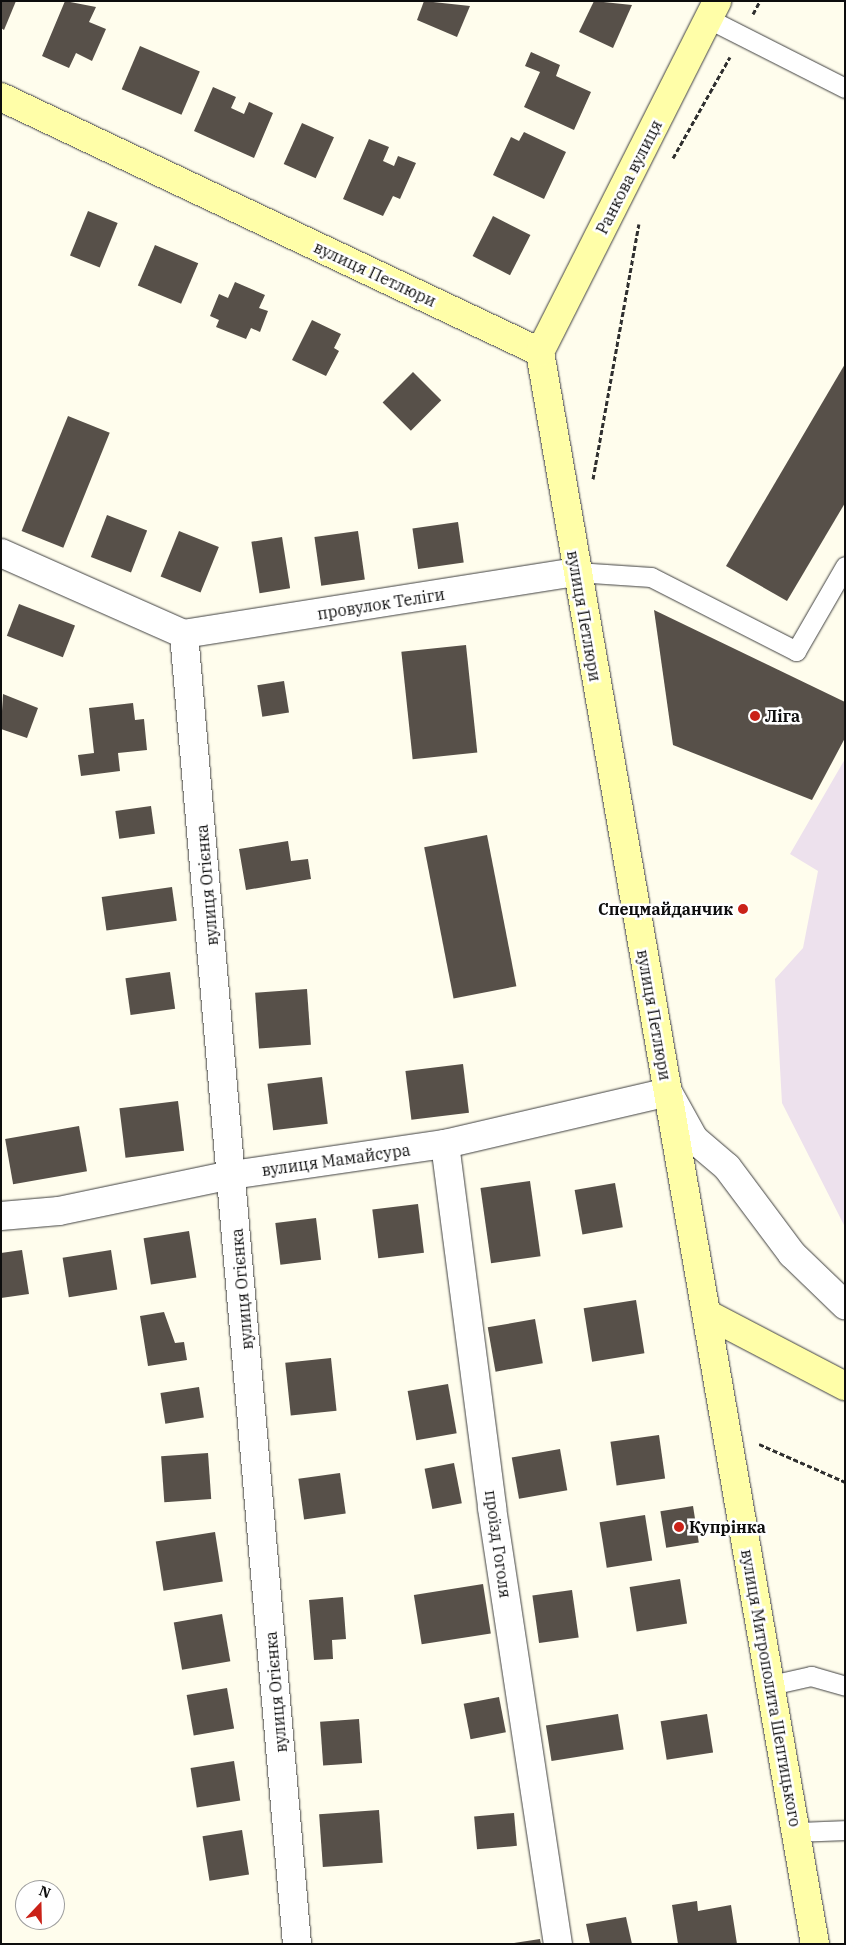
<!DOCTYPE html>
<meta charset="utf-8">
<style>
body{margin:0}
#map{position:relative;width:846px;height:1945px;overflow:hidden;background:#fffded;font-family:"IBM Plex Serif",serif}
div>[style]{position:absolute}
.industrial>*{inset:0;background:#ede1ed}
.building>*{inset:0;background:#575049;transform-origin:0 0}
.path>*{height:3px;margin-top:-1.5px;transform-origin:0;background:repeating-linear-gradient(90deg,#2f2f2f 0 5px,transparent 0 7.5px)}
.roads{filter:drop-shadow(0 0 1px #404040) drop-shadow(0 0 1px #404040)}
.lane>*{height:19px;margin:-9.5px;padding:0 9.5px;transform-origin:9.5px;border-radius:9.5px;background:#fff}
.street>*{height:28px;margin:-14px;padding:0 14px;transform-origin:14px;border-radius:14px;background:#fff}
.secondary>*{height:28px;margin:-14px;padding:0 14px;transform-origin:14px;border-radius:14px;background:#fffea8}
.dots>*{width:14px;height:14px;translate:-50% -50%;box-sizing:border-box;border:2px solid #fff;border-radius:50%}
span{translate:-50% -50%;white-space:nowrap;text-align:center;line-height:1.15;-webkit-text-stroke:5px #fff;paint-order:stroke}
.street-label{font-size:16px;color:#0d0d0d}
.poi-label{font-size:16px;color:#0d0d0d;font-weight:700}
.left{translate:0 -50%;text-align:left}
.right{translate:-100% -50%;text-align:right}
.frame{position:absolute;inset:0;border:2px solid #0d0d0d;pointer-events:none}
.north{position:absolute;left:15px;top:1880px;width:50px;height:50px;box-sizing:border-box;background:#fff;border:1px solid #9e9e9e;border-radius:50%;rotate:21deg;font-size:14px;font-weight:700;line-height:20px;text-align:center;color:#0d0d0d}
.north::after{content:'';display:block;margin:auto;width:18px;height:22px;background:#ca2218;clip-path:polygon(50% 0,100% 100%,50% 72%,0 100%)}
</style>
<div id="map">
<div class="industrial">
<i style="clip-path:polygon(845px 759px,845px 1227px,782px 1103px,775px 979px,803px 948px,818px 871px,790px 854px)"></i>
</div>
<div class="building">
<i style="clip-path:polygon(1px 1px,16px 1px,4px 30px,1px 28px)"></i>
<i style="clip-path:polygon(65px 1px,96px 7px,89px 22px,106px 29px,92px 61px,76px 53px,69px 68px,42px 56px)"></i>
<i style="clip-path:polygon(424px 1px,470px 6px,457px 37px,417px 20px)"></i>
<i style="clip-path:polygon(594px 1px,632px 5px,613px 48px,579px 32px)"></i>
<i style="left:140px;top:46px;width:65px;height:47px;rotate:23deg"></i>
<i style="clip-path:polygon(531px 52px,560px 65px,556px 76px,591px 92px,574px 130px,524px 107px,540px 72px,525px 66px)"></i>
<i style="clip-path:polygon(213px 87px,236px 97px,231px 108px,244px 114px,249px 102px,273px 113px,254px 158px,194px 131px)"></i>
<i style="left:302px;top:123px;width:35px;height:45px;rotate:24deg"></i>
<i style="clip-path:polygon(524px 132px,566px 152px,544px 199px,493px 175px,511px 137px,519px 141px)"></i>
<i style="clip-path:polygon(369px 139px,389px 147px,383px 161px,394px 166px,398px 156px,416px 163px,400px 199px,393px 196px,383px 216px,343px 199px)"></i>
<i style="left:88px;top:211px;width:32px;height:48px;rotate:22deg"></i>
<i style="left:493px;top:216px;width:42px;height:45px;rotate:27deg"></i>
<i style="left:155px;top:245px;width:47px;height:44px;rotate:23deg"></i>
<i style="clip-path:polygon(235px 282px,265px 295px,259px 308px,268px 311px,260px 332px,251px 328px,246px 339px,216px 327px,219px 320px,210px 316px,219px 294px,228px 298px)"></i>
<i style="clip-path:polygon(312px 320px,341px 334px,334px 348px,339px 351px,326px 376px,292px 360px)"></i>
<i style="clip-path:polygon(845px 364px,845px 503px,787px 601px,726px 566px)"></i>
<i style="left:413px;top:372px;width:40px;height:43px;rotate:45deg"></i>
<i style="left:68px;top:416px;width:45px;height:124px;rotate:22deg"></i>
<i style="left:107px;top:515px;width:43px;height:45px;rotate:21deg"></i>
<i style="left:458px;top:522px;width:41px;height:46px;rotate:82deg"></i>
<i style="left:179px;top:531px;width:43px;height:49px;rotate:22deg"></i>
<i style="left:358px;top:531px;width:49px;height:44px;rotate:82deg"></i>
<i style="left:282px;top:537px;width:52px;height:31px;rotate:81deg"></i>
<i style="left:19px;top:604px;width:60px;height:34px;rotate:21deg"></i>
<i style="clip-path:polygon(654px 610px,845px 702px,845px 738px,812px 800px,673px 745px)"></i>
<i style="left:466px;top:645px;width:108px;height:65px;rotate:84deg"></i>
<i style="left:284px;top:681px;width:32px;height:27px;rotate:81deg"></i>
<i style="clip-path:polygon(3px 694px,38px 708px,27px 738px,1px 729px)"></i>
<i style="clip-path:polygon(133px 703px,135px 720px,144px 719px,147px 750px,118px 753px,120px 771px,81px 776px,78px 755px,94px 753px,89px 708px)"></i>
<i style="left:151px;top:806px;width:28px;height:36px;rotate:82deg"></i>
<i style="left:487px;top:835px;width:154px;height:64px;rotate:79deg"></i>
<i style="clip-path:polygon(288px 841px,291px 861px,308px 859px,311px 879px,246px 890px,239px 849px)"></i>
<i style="left:172px;top:887px;width:34px;height:71px;rotate:82deg"></i>
<i style="left:170px;top:972px;width:37px;height:45px;rotate:82deg"></i>
<i style="left:307px;top:989px;width:56px;height:52px;rotate:86deg"></i>
<i style="left:463px;top:1064px;width:49px;height:58px;rotate:83deg"></i>
<i style="left:322px;top:1077px;width:47px;height:55px;rotate:83deg"></i>
<i style="left:178px;top:1101px;width:50px;height:59px;rotate:83deg"></i>
<i style="left:79px;top:1126px;width:46px;height:75px;rotate:80deg"></i>
<i style="left:530px;top:1181px;width:76px;height:50px;rotate:82deg"></i>
<i style="left:615px;top:1183px;width:45px;height:41px;rotate:80deg"></i>
<i style="left:418px;top:1204px;width:49px;height:46px;rotate:83deg"></i>
<i style="left:316px;top:1218px;width:42px;height:41px;rotate:83deg"></i>
<i style="left:189px;top:1231px;width:47px;height:46px;rotate:81deg"></i>
<i style="clip-path:polygon(22px 1250px,29px 1294px,1px 1298px,1px 1253px)"></i>
<i style="left:111px;top:1250px;width:40px;height:49px;rotate:81deg"></i>
<i style="left:636px;top:1300px;width:54px;height:53px;rotate:81deg"></i>
<i style="clip-path:polygon(164px 1312px,175px 1343px,184px 1342px,187px 1360px,148px 1366px,140px 1316px)"></i>
<i style="left:535px;top:1319px;width:45px;height:48px;rotate:80deg"></i>
<i style="left:331px;top:1358px;width:53px;height:46px;rotate:84deg"></i>
<i style="left:448px;top:1384px;width:50px;height:41px;rotate:80deg"></i>
<i style="left:199px;top:1387px;width:31px;height:39px;rotate:81deg"></i>
<i style="left:659px;top:1435px;width:44px;height:49px;rotate:82deg"></i>
<i style="left:560px;top:1449px;width:42px;height:49px;rotate:80deg"></i>
<i style="left:208px;top:1453px;width:46px;height:47px;rotate:86deg"></i>
<i style="left:454px;top:1463px;width:41px;height:30px;rotate:79deg"></i>
<i style="left:340px;top:1473px;width:41px;height:42px;rotate:82deg"></i>
<i style="left:693px;top:1506px;width:37px;height:33px;rotate:81deg"></i>
<i style="left:645px;top:1515px;width:46px;height:46px;rotate:81deg"></i>
<i style="left:215px;top:1532px;width:50px;height:60px;rotate:81deg"></i>
<i style="left:680px;top:1579px;width:45px;height:51px;rotate:81deg"></i>
<i style="left:483px;top:1584px;width:50px;height:70px;rotate:81deg"></i>
<i style="left:572px;top:1590px;width:48px;height:40px;rotate:82deg"></i>
<i style="clip-path:polygon(343px 1597px,346px 1639px,332px 1640px,333px 1659px,314px 1660px,309px 1600px)"></i>
<i style="left:222px;top:1614px;width:48px;height:49px;rotate:80deg"></i>
<i style="left:227px;top:1688px;width:41px;height:41px;rotate:80deg"></i>
<i style="left:499px;top:1697px;width:36px;height:36px;rotate:79deg"></i>
<i style="left:618px;top:1714px;width:36px;height:73px;rotate:81deg"></i>
<i style="left:707px;top:1714px;width:39px;height:47px;rotate:81deg"></i>
<i style="left:359px;top:1719px;width:44px;height:39px;rotate:86deg"></i>
<i style="left:234px;top:1761px;width:40px;height:44px;rotate:81deg"></i>
<i style="left:379px;top:1810px;width:53px;height:60px;rotate:86deg"></i>
<i style="left:514px;top:1813px;width:33px;height:40px;rotate:85deg"></i>
<i style="left:242px;top:1830px;width:45px;height:40px;rotate:81deg"></i>
<i style="clip-path:polygon(697px 1901px,698px 1911px,731px 1905px,737px 1944px,678px 1944px,672px 1905px)"></i>
<i style="clip-path:polygon(626px 1917px,632px 1944px,590px 1944px,586px 1924px)"></i>
<i style="clip-path:polygon(540px 1939px,541px 1944px,514px 1944px,514px 1943px)"></i>
</div>
<div class="path">
<i style="left:753px;top:14px;width:15px;rotate:-62deg"></i>
<i style="left:673px;top:158px;width:116px;rotate:-60.6deg"></i>
<i style="left:593px;top:479px;width:259px;rotate:-79.8deg"></i>
<i style="left:759px;top:1444px;width:94px;rotate:23.8deg"></i>
</div>
<div class="roads">
<div class="lane">
<i style="left:709px;top:19px;width:153px;rotate:26.9deg"></i>
<i style="left:576px;top:572px;width:75px;rotate:3.8deg"></i>
<i style="left:651px;top:577px;width:163px;rotate:27deg"></i>
<i style="left:796px;top:651px;width:98px;rotate:-60deg"></i>
<i style="left:771px;top:1685px;width:41px;rotate:-12.7deg"></i>
<i style="left:811px;top:1676px;width:35px;rotate:16deg"></i>
<i style="left:796px;top:1832px;width:49px;rotate:-2.3deg"></i>
</div>
<div class="street">
<i style="left:1px;top:553px;width:200px;rotate:23.9deg"></i>
<i style="left:184px;top:634px;width:1315px;rotate:85.07deg"></i>
<i style="left:184px;top:634px;width:397px;rotate:-9deg"></i>
<i style="left:445px;top:1144px;width:367px;rotate:82.6deg"></i>
<i style="left:492px;top:1508px;width:441px;rotate:81.4deg"></i>
<i style="left:1px;top:1216px;width:58px;rotate:-4.9deg"></i>
<i style="left:59px;top:1211px;width:177px;rotate:-11.8deg"></i>
<i style="left:232px;top:1175px;width:215px;rotate:-8.3deg"></i>
<i style="left:445px;top:1144px;width:229px;rotate:-13.1deg"></i>
<i style="left:668px;top:1092px;width:54px;rotate:61deg"></i>
<i style="left:694px;top:1139px;width:43px;rotate:40.3deg"></i>
<i style="left:727px;top:1167px;width:109px;rotate:53.2deg"></i>
<i style="left:792px;top:1254px;width:74px;rotate:43.9deg"></i>
</div>
<div class="secondary">
<i style="left:1px;top:97px;width:596px;rotate:25.32deg"></i>
<i style="left:540px;top:352px;width:1616px;rotate:80.2deg"></i>
<i style="left:540px;top:352px;width:393px;rotate:-63.2deg"></i>
<i style="left:707px;top:1314px;width:156px;rotate:27.6deg"></i>
</div>
</div>
<div class="dots">
<i style="left:755px;top:716px;background:#ca2218"></i>
<i style="left:743px;top:909px;background:#ca2218"></i>
<i style="left:679px;top:1527px;background:#ca2218"></i>
</div>
<div class="street-label">
<span style="left:629px;top:177px;rotate:-63deg">Ранкова вулиця</span>
<span style="left:375px;top:274px;rotate:25deg">вулиця Петлюри</span>
<span style="left:381px;top:604px;rotate:-9deg">провулок Теліги</span>
<span style="left:584px;top:616px;rotate:80deg">вулиця Петлюри</span>
<span style="left:207px;top:885px;rotate:-95deg">вулиця Огієнка</span>
<span style="left:654px;top:1015px;rotate:80deg">вулиця Петлюри</span>
<span style="left:336px;top:1160px;rotate:-8deg">вулиця Мамайсура</span>
<span style="left:242px;top:1289px;rotate:-95deg">вулиця Огієнка</span>
<span style="left:498px;top:1544px;rotate:82deg">проїзд Гоголя</span>
<span style="left:771px;top:1688px;rotate:80deg">вулиця Митрополита Шептицького</span>
<span style="left:276px;top:1692px;rotate:-95deg">вулиця Огієнка</span>
</div>
<div class="poi-label">
<span class="left" style="left:765px;top:716px">Ліга</span>
<span class="right" style="left:733px;top:909px">Спецмайданчик</span>
<span class="left" style="left:689px;top:1527px">Купрінка</span>
</div>
<div class="frame"></div>
<div class="north">N</div>
</div>
